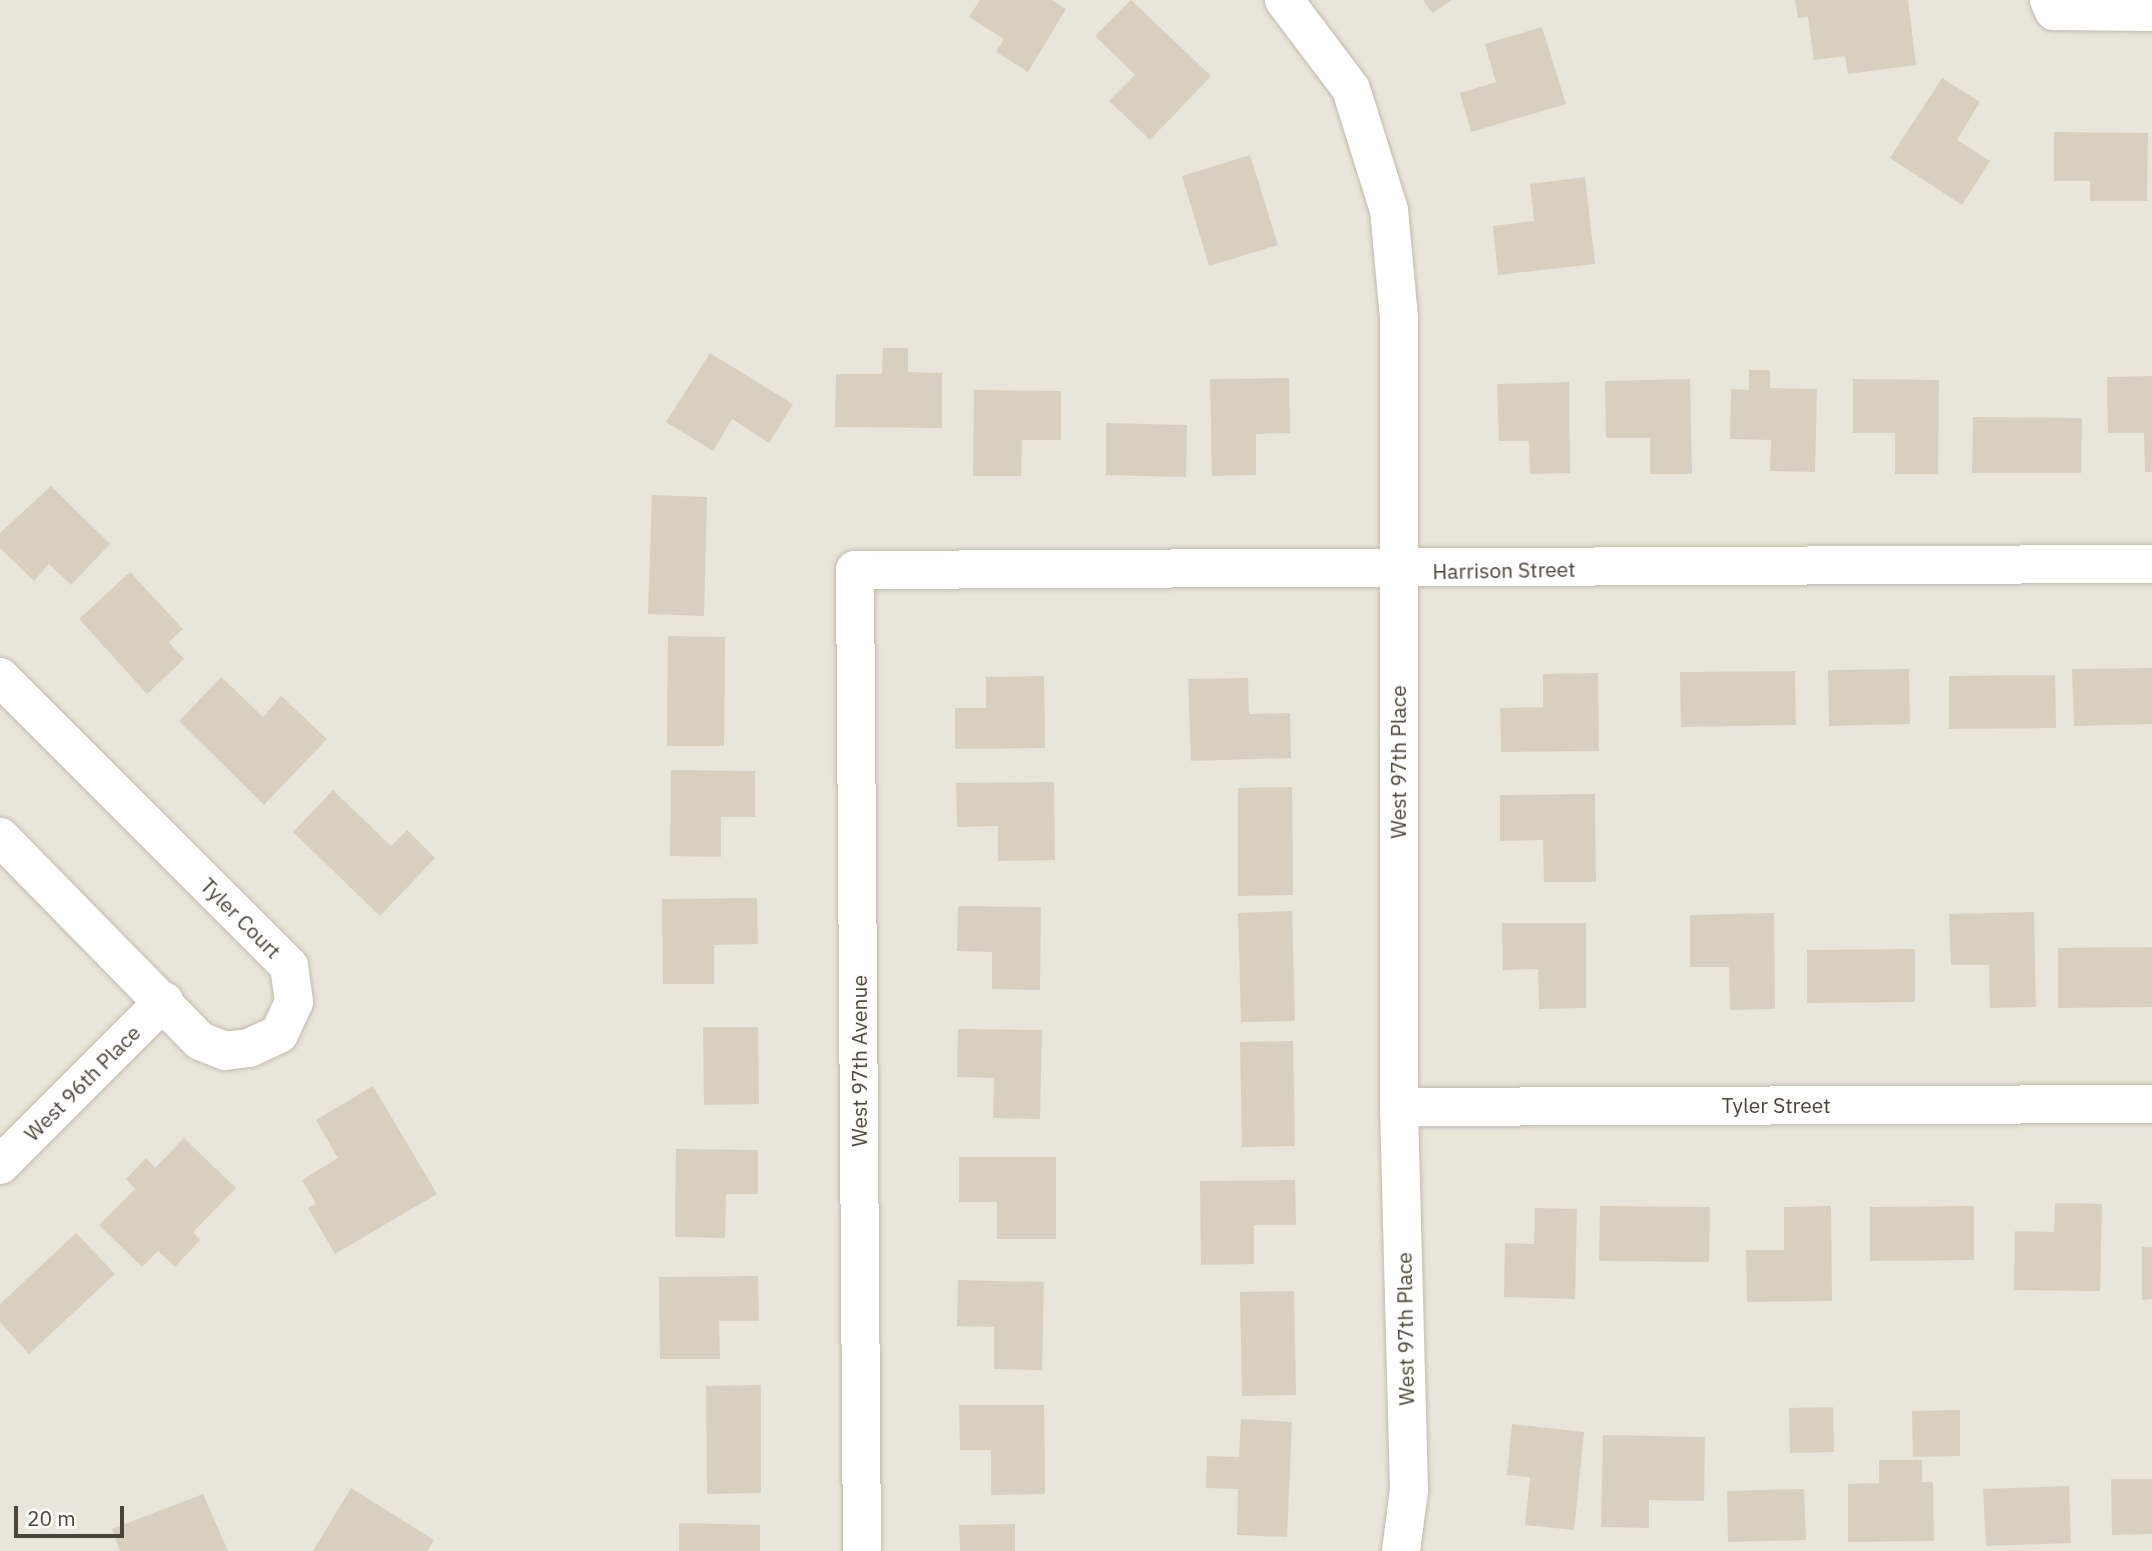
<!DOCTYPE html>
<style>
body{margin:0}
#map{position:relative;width:2152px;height:1551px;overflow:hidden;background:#f6f3ec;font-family:"IBM Plex Sans",sans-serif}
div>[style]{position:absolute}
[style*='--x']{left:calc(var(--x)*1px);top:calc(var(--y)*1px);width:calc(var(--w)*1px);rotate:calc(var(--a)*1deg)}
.residential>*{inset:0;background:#eae5da}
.building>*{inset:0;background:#d8cfc1}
.roads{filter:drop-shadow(0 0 2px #c2bbae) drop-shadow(0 0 2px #c2bbae)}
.minor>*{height:38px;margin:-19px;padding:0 19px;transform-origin:19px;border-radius:19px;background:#fff}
span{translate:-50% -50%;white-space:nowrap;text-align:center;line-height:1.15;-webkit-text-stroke:6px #fff;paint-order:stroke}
.street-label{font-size:21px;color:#4b4439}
.scale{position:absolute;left:14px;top:1506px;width:110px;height:32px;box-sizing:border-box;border:4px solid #4b4439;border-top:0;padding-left:9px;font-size:21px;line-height:24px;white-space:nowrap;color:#4b4439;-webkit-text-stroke:5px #fff;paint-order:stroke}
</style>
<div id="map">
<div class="residential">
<div style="clip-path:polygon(0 0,2152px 0,2152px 1551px,0 1551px)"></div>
</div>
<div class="building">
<div style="clip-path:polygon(980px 0,1052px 0,1066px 9px,1028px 72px,996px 52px,1004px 39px,969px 17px)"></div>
<div style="clip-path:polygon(1131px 0,1211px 76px,1150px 140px,1109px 101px,1135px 75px,1095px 36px)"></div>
<div style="clip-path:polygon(1423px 0,1452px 0,1432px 13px)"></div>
<div style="clip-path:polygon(1795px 0,1908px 0,1916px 65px,1848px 74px,1845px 56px,1814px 60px,1808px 17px,1798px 18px)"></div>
<div style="clip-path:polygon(1542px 27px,1566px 104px,1471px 132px,1460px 93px,1496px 82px,1485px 44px)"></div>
<div style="clip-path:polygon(1942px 78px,1980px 102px,1957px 140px,1990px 161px,1962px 205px,1890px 158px)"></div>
<div style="clip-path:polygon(2054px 132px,2148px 133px,2147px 201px,2090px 201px,2090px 181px,2054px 181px)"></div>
<div style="clip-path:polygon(1250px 155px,1278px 245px,1209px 266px,1182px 176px)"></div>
<div style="clip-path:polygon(1585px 177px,1595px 264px,1498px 275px,1493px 226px,1534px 221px,1530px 184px)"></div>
<div style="clip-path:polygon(883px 348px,908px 348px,908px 372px,942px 373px,942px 428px,835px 427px,836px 374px,882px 374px)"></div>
<div style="clip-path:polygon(710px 353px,793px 404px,769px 443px,732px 419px,713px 451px,666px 422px)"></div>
<div style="clip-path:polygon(1749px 370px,1770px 370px,1770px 388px,1817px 389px,1815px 472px,1770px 471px,1771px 440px,1730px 439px,1731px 389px,1749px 390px)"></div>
<div style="clip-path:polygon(2152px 376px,2152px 472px,2145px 472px,2144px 433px,2108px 433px,2107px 377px)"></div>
<div style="clip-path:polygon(1289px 378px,1290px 433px,1256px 434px,1256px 475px,1212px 476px,1210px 379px)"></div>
<div style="clip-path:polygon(1690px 379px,1692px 474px,1650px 474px,1650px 438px,1606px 438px,1605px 381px)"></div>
<div style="clip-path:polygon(1853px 379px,1939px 380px,1938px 474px,1895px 474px,1895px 433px,1853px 433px)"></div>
<div style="clip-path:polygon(1569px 382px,1570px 473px,1530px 474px,1529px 441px,1499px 441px,1497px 384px)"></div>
<div style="clip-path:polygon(974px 390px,1061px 391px,1061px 440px,1022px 440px,1021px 476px,973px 476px)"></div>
<div style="clip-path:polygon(1973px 417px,2082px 418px,2081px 473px,1972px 473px)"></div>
<div style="clip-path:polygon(1106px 423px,1187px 425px,1186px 477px,1106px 475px)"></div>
<div style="clip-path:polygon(51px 486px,110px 544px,71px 585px,49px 564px,34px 581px,0 548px,0 533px)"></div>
<div style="clip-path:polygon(652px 495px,707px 497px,704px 616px,648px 614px)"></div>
<div style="clip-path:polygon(130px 572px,183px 629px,169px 642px,184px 659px,147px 694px,79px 619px)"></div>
<div style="clip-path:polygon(668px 636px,725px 637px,724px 746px,667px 746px)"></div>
<div style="clip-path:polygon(2152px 668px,2152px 724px,2074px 726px,2072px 669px)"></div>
<div style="clip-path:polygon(1909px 669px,1910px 724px,1829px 726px,1828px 670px)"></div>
<div style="clip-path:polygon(1795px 671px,1796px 725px,1681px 727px,1680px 672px)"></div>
<div style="clip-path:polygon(1598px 673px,1599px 751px,1501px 752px,1500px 708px,1543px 707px,1543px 674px)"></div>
<div style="clip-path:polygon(2055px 675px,2056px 728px,1949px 729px,1949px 676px)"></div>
<div style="clip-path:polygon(1044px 676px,1045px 748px,955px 749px,955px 708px,986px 708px,986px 677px)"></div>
<div style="clip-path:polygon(221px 677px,263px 717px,281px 696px,327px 739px,264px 805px,179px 721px)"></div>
<div style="clip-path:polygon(1248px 678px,1249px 714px,1290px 713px,1291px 758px,1191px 761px,1188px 679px)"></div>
<div style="clip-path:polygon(671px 770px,755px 771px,755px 817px,721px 817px,721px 857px,670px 856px)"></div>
<div style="clip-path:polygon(1054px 782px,1055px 860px,998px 861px,998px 826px,957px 827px,956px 783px)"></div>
<div style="clip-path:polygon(1292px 787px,1293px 895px,1238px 896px,1238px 788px)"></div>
<div style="clip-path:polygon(333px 790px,391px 846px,407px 830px,435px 858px,380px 916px,293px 832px)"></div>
<div style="clip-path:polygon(1595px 794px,1596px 882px,1544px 882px,1543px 840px,1500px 841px,1500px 795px)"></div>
<div style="clip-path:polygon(757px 898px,758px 944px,714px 945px,714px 984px,663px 984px,662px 899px)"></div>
<div style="clip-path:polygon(958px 906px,1041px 907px,1040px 990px,992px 989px,992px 952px,957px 951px)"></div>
<div style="clip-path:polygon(1292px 911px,1295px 1021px,1241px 1022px,1238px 913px)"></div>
<div style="clip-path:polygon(2034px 912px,2036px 1007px,1990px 1008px,1989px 965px,1951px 965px,1949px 914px)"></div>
<div style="clip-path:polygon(1774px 913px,1775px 1009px,1730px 1010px,1729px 967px,1690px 967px,1690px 915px)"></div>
<div style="clip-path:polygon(1502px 923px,1586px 923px,1586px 1008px,1539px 1009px,1538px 969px,1503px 970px)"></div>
<div style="clip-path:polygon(2152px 947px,2152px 1007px,2058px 1008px,2058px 948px)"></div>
<div style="clip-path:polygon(1915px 949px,1915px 1002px,1807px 1003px,1807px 950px)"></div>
<div style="clip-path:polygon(703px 1027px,758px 1027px,759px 1104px,704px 1105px)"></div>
<div style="clip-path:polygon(958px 1029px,1042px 1030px,1040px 1119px,993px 1118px,994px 1078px,957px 1077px)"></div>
<div style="clip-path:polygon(1293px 1041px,1295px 1146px,1242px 1147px,1240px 1042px)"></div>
<div style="clip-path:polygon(373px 1086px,437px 1194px,335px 1254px,308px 1208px,316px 1204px,302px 1180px,338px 1158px,316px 1120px)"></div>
<div style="clip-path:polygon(184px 1138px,236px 1188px,193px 1232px,200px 1240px,175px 1267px,158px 1251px,142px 1267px,99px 1225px,135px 1189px,126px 1179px,146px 1158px,155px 1168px)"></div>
<div style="clip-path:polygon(676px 1149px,758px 1150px,758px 1194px,726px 1194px,725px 1238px,675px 1237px)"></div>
<div style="clip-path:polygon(959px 1157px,1056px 1157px,1056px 1239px,997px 1239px,997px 1202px,959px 1202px)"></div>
<div style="clip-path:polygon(1295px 1180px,1296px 1225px,1254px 1225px,1254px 1264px,1201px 1265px,1200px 1181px)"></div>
<div style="clip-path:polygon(2055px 1203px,2102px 1204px,2100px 1291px,2014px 1290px,2015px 1231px,2054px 1232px)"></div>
<div style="clip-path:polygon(1600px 1206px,1710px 1207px,1709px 1262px,1599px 1261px)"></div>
<div style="clip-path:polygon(1831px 1206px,1832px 1301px,1747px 1302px,1746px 1250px,1784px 1250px,1784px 1207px)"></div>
<div style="clip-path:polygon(1974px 1206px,1974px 1260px,1870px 1261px,1870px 1207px)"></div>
<div style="clip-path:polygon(1535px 1208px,1577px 1209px,1575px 1299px,1504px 1297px,1505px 1243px,1534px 1244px)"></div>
<div style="clip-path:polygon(76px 1233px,115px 1274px,29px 1354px,0 1322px,0 1304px)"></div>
<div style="clip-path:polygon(2142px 1247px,2152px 1247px,2152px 1299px,2142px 1300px)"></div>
<div style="clip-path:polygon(758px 1276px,759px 1321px,719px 1321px,720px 1359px,660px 1359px,659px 1277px)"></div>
<div style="clip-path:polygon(958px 1280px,1044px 1282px,1042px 1370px,994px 1369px,994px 1327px,957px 1326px)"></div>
<div style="clip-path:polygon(1294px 1291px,1296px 1395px,1242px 1396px,1240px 1292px)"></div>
<div style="clip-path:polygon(761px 1385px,761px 1493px,707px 1494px,706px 1386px)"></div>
<div style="clip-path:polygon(959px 1405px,1044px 1405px,1045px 1494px,991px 1495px,991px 1450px,960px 1450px)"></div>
<div style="clip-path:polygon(1833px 1407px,1834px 1452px,1790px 1453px,1789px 1408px)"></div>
<div style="clip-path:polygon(1960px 1410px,1960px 1456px,1913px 1457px,1912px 1411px)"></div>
<div style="clip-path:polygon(1241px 1419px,1292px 1422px,1287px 1537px,1237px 1535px,1238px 1489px,1206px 1488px,1207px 1456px,1239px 1457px)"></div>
<div style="clip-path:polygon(1512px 1424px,1584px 1432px,1574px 1530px,1525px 1525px,1530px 1477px,1507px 1475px)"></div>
<div style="clip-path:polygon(1603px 1435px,1705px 1437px,1704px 1501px,1649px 1500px,1649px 1528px,1601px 1527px)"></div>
<div style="clip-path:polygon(1879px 1460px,1922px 1460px,1922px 1482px,1933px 1482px,1934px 1541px,1848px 1542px,1848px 1484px,1879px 1483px)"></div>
<div style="clip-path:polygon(2111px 1479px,2152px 1479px,2152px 1534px,2112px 1535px)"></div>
<div style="clip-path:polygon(2069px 1486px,2071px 1543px,1986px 1546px,1983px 1489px)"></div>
<div style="clip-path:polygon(351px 1488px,434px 1540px,427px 1551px,313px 1551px)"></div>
<div style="clip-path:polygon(1804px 1489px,1806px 1540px,1728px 1542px,1727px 1491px)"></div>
<div style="clip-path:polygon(203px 1494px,228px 1551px,120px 1551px,112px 1529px)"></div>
<div style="clip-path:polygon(679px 1523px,760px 1525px,760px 1551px,679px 1551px)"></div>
<div style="clip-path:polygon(1015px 1524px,1015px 1551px,960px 1551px,959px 1525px)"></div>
</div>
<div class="roads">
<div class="minor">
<div style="--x:1284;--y:0;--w:111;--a:53"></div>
<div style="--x:1351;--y:89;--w:127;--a:72.6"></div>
<div style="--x:1389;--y:210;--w:107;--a:84.7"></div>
<div style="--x:1399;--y:317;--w:790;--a:90"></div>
<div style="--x:1399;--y:1107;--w:383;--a:88.5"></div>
<div style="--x:1409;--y:1490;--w:62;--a:97.5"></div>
<div style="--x:2049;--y:0;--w:12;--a:66"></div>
<div style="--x:2054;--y:11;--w:98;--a:0.6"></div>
<div style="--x:0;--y:677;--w:409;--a:45"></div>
<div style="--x:289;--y:966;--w:36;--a:82"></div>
<div style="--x:294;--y:1002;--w:35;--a:115"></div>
<div style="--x:279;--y:1034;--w:33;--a:155"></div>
<div style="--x:249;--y:1048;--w:24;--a:173"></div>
<div style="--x:225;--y:1051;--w:27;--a:-158"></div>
<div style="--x:200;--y:1041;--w:286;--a:-134.4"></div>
<div style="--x:1399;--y:1107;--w:753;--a:-0.23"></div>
<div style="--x:0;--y:1165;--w:232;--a:-45"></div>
<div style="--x:862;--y:1551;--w:981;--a:-90.41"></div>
<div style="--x:855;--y:570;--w:1297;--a:-0.27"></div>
</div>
</div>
<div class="street-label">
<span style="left:1504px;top:570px;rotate:-1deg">Harrison Street</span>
<span style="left:1398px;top:762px;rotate:-90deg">West 97th Place</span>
<span style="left:241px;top:918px;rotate:45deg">Tyler Court</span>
<span style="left:859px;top:1061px;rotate:-90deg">West 97th Avenue</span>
<span style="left:82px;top:1083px;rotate:-45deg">West 96th Place</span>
<span style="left:1776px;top:1105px">Tyler Street</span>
<span style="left:1405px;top:1329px;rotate:-91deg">West 97th Place</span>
</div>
<div class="scale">20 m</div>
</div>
